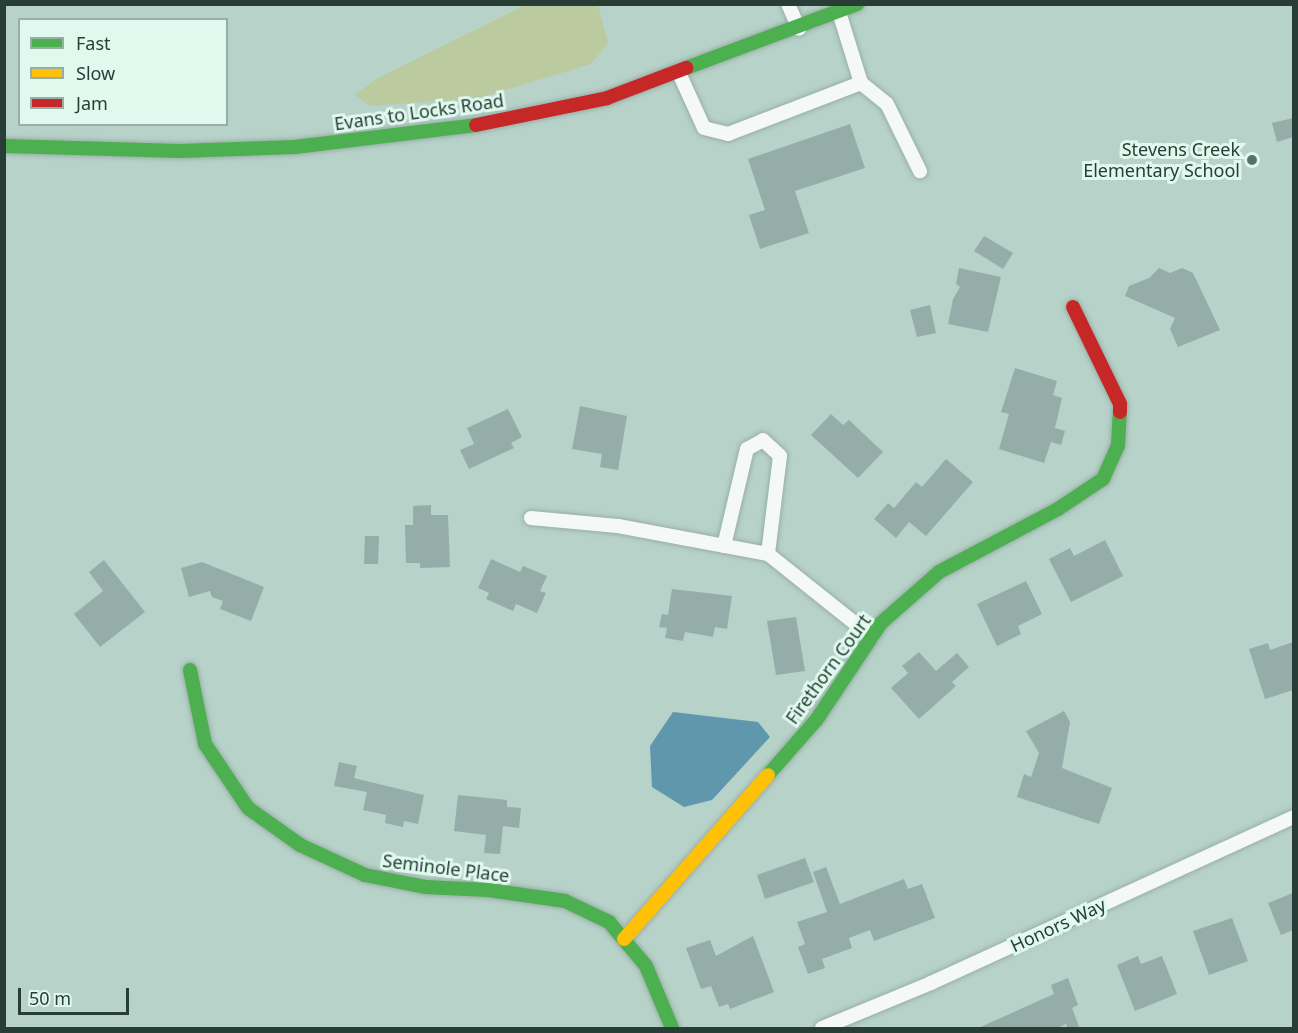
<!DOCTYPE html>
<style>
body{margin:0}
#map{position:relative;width:1298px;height:1033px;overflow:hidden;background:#b7d2c8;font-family:"Noto Sans",sans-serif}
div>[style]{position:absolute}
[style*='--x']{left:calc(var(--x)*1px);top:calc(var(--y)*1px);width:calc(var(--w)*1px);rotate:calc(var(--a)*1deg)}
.green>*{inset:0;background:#bccaa0}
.water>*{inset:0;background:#5f98ac}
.building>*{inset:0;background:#95ada8}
.roads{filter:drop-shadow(0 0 2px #99afa7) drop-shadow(0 0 2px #99afa7)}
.street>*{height:14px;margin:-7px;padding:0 7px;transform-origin:7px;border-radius:7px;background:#f4f8f7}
.fast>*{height:14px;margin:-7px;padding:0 7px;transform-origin:7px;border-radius:7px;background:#4caf50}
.slow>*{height:14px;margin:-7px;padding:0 7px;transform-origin:7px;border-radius:7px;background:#ffc107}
.jam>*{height:14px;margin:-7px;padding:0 7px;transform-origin:7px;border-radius:7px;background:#c62828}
.dots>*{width:16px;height:16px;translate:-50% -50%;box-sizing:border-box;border:3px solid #e0f9ef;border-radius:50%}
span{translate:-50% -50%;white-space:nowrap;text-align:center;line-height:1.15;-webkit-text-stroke:6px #e0f9ef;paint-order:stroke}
.street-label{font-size:18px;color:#283d35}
.poi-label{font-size:18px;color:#283d35}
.right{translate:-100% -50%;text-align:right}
.frame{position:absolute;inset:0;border:6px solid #283d35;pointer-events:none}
.legend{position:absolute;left:18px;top:18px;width:210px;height:108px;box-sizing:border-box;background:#e0f9ef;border:2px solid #96aea5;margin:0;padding:8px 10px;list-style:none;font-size:18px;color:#283d35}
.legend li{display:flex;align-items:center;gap:12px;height:30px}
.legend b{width:30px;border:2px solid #96aea5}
.scale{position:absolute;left:18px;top:988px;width:111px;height:27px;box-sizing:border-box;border:3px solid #283d35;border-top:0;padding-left:8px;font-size:18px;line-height:21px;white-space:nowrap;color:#283d35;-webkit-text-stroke:4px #e0f9ef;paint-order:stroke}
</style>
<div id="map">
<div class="green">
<div style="clip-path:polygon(525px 5px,598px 5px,608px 43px,591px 64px,479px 98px,370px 106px,355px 95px,376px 79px)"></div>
</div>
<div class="water">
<div style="clip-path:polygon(673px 712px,758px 722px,770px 737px,712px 800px,684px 807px,652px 787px,650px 746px)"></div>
</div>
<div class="building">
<div style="clip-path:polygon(1293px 118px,1293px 137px,1277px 142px,1272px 123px)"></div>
<div style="clip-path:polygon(850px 124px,865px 168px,795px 191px,809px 233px,760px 249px,749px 215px,765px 210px,748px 159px)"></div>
<div style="clip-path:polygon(984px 236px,1013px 253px,1003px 269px,974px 251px)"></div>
<div style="clip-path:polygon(959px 268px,1001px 277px,988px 332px,948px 324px,953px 299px,960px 287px,956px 284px)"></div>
<div style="clip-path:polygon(1159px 268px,1170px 273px,1182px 268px,1193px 273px,1220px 330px,1178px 347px,1170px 329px,1175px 318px,1125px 296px,1129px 286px,1149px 278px)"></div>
<div style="clip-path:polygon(930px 305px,936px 333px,917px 337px,910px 310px)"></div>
<div style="clip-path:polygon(1015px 368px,1057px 381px,1053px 395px,1062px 398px,1055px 428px,1065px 431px,1061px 445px,1051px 442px,1044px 463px,999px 449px,1009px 414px,1001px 412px)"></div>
<div style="clip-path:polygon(580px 406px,627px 416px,618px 470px,600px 467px,602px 454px,572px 449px)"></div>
<div style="clip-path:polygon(508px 409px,522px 437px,511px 443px,514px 448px,469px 469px,460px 450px,474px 444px,467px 428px)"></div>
<div style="clip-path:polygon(831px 414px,843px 425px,849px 420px,883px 452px,858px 478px,811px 435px)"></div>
<div style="clip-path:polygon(946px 459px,973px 482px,926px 536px,909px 522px,896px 538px,874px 519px,888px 503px,894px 508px,916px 482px,922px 487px)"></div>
<div style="clip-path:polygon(431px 505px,431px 515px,448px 515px,450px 567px,420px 568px,420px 563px,406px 563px,405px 525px,413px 525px,413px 506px)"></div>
<div style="clip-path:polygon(365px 536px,379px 536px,378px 564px,364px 564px)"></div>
<div style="clip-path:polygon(1105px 540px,1123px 576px,1071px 602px,1049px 559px,1070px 548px,1074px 556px)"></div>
<div style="clip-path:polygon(491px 559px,520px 572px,523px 566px,547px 576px,540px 591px,546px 593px,537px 613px,516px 604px,513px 611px,486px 599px,489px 593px,478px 588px)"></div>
<div style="clip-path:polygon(104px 560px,145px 612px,100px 647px,74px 614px,103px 591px,89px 572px)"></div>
<div style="clip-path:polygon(202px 562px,264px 587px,251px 621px,220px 609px,223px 601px,212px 597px,210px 591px,189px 597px,181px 568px)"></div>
<div style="clip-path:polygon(1026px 581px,1042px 614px,1018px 626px,1021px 634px,997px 646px,977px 604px)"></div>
<div style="clip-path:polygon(672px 589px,732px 596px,727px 629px,715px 627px,713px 637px,685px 632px,683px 641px,665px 638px,667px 628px,659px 627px,662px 614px,668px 615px)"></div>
<div style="clip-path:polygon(796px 617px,805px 671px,776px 675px,767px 621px)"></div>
<div style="clip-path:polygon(1293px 642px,1293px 690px,1265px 699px,1249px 649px,1268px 643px,1270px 650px)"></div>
<div style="clip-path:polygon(919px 652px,936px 671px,957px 653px,969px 667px,952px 682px,956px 686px,919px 719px,891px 688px,908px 673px,902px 666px)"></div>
<div style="clip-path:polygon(1064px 711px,1070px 722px,1062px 768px,1112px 788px,1099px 824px,1017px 797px,1024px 774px,1031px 777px,1039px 753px,1026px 731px)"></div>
<div style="clip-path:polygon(339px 762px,357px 766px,354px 778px,424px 795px,418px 824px,404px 821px,403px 827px,385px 823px,386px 815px,363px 810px,367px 792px,334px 786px)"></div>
<div style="clip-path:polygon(458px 795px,507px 800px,507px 807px,521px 808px,519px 828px,503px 826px,500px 854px,484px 853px,486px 835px,454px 831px)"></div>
<div style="clip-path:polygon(805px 858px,814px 882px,765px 899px,757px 875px)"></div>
<div style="clip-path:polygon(826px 867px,840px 904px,904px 879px,908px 889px,922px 884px,935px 918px,874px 941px,870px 930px,849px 938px,852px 948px,822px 959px,825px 968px,808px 974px,798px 947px,805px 944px,797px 922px,827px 912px,813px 872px)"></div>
<div style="clip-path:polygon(1293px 893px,1293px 930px,1281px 935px,1268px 903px)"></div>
<div style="clip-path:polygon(1232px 918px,1248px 961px,1209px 975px,1193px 931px)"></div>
<div style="clip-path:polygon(753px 936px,774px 992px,730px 1009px,728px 1004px,719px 1007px,711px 986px,701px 989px,686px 948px,710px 940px,716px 956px)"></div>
<div style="clip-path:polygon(1138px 956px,1141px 964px,1162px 956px,1177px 994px,1135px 1011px,1117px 965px)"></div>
<div style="clip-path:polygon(1068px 978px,1078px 1005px,1072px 1008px,1080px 1029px,1068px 1029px,1066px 1024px,1055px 1029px,976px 1029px,1054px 994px,1051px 985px)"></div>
</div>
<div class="roads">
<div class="street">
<div style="--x:788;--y:4;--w:27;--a:66"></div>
<div style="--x:839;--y:12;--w:74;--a:72.8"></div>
<div style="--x:861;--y:83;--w:33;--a:39"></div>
<div style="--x:887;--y:104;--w:75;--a:63.8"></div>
<div style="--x:679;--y:73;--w:60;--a:65.6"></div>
<div style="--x:704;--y:128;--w:25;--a:14"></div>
<div style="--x:728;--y:134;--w:142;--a:-21"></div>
<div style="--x:531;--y:518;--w:87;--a:5.3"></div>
<div style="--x:618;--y:526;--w:153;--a:10.6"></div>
<div style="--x:768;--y:554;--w:133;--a:38.6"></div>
<div style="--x:724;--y:546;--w:100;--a:-76.7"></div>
<div style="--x:747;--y:449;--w:18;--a:-29"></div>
<div style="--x:763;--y:440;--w:23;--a:43"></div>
<div style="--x:780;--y:456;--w:99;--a:97"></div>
<div style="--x:822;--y:1028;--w:118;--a:-22.4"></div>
<div style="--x:931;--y:983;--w:399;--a:-24.6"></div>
</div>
<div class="fast">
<div style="--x:686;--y:68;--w:183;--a:-20.5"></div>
<div style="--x:4;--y:146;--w:176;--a:1.6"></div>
<div style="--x:180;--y:151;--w:115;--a:-2"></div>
<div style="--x:295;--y:147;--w:182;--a:-6.9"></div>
<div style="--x:190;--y:670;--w:76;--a:78.5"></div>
<div style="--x:205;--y:744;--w:77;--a:56.1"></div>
<div style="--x:248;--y:808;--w:64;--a:35.4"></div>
<div style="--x:300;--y:845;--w:72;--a:24.8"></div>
<div style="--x:365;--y:875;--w:61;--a:11.3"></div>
<div style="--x:425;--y:887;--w:63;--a:2.7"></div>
<div style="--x:488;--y:890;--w:78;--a:8.1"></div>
<div style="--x:565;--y:901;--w:49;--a:25.5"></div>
<div style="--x:609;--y:922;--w:57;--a:49.9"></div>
<div style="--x:646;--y:966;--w:67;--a:67.2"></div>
<div style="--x:768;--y:775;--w:74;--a:-48.8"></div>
<div style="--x:817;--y:719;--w:115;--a:-56.3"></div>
<div style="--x:881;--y:623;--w:77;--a:-41.3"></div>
<div style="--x:939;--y:572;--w:135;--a:-27.9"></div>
<div style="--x:1058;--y:509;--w:54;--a:-33.7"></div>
<div style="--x:1103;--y:479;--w:36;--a:-66"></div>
<div style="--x:1118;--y:446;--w:34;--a:-87"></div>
</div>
<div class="slow">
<div style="--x:624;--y:939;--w:218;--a:-48.7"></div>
</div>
<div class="jam">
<div style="--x:476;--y:125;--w:134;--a:-11.6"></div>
<div style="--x:607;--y:98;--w:85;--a:-20.8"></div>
<div style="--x:1073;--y:307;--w:108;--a:64.1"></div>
<div style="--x:1120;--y:404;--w:8;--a:90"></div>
</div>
</div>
<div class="dots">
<div style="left:1252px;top:160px;background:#5a7168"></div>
</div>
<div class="street-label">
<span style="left:419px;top:112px;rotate:-8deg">Evans to Locks Road</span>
<span style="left:828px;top:669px;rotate:-54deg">Firethorn Court</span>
<span style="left:446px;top:868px;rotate:7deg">Seminole Place</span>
<span style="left:1058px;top:925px;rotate:-25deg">Honors Way</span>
</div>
<div class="poi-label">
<span class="right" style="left:1240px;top:160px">Stevens Creek<br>Elementary School</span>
</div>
<div class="frame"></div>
<ul class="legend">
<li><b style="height:8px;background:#4caf50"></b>Fast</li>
<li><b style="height:8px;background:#ffc107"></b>Slow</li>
<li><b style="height:8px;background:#c62828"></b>Jam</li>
</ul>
<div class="scale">50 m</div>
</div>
